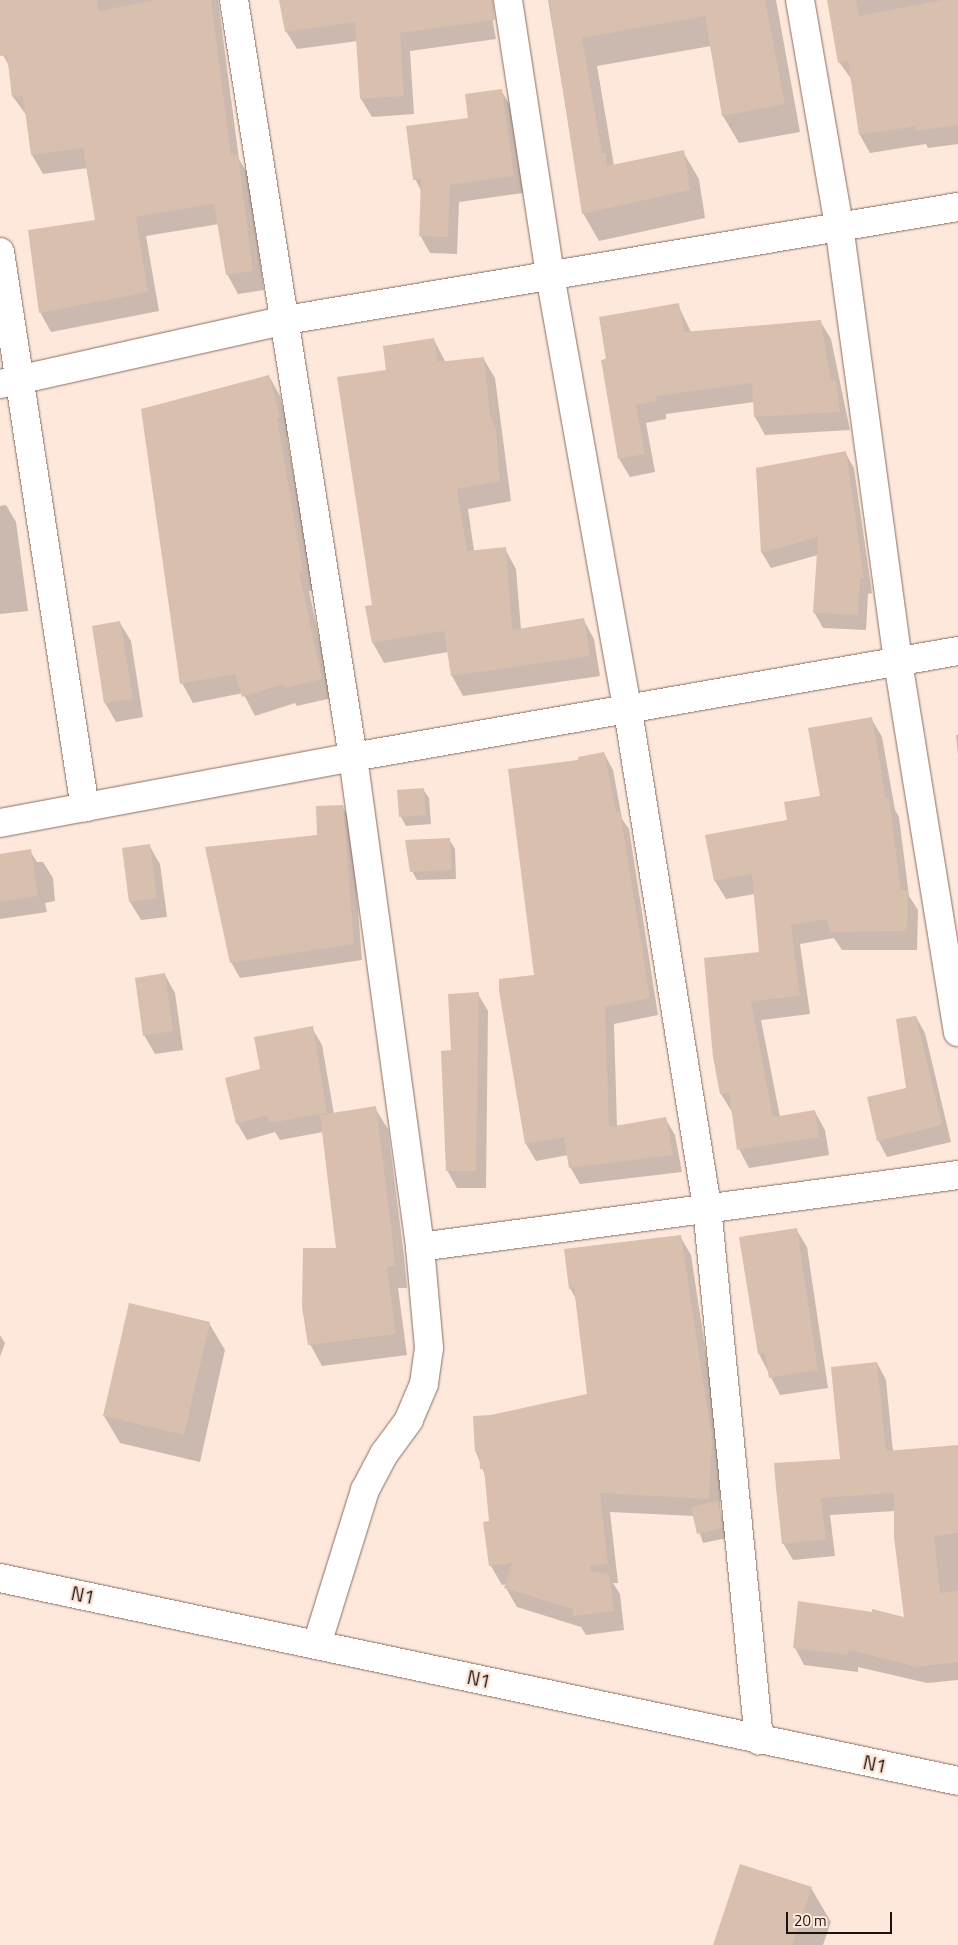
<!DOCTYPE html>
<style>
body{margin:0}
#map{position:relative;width:958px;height:1945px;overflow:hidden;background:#fee7db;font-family:"Titillium Web",sans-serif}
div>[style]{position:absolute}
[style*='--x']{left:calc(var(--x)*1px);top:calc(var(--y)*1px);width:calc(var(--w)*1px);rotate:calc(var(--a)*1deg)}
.shadow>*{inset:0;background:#0003}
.building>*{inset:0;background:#d8bfae}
.roads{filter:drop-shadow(0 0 1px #886f62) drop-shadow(0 0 1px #886f62)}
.minor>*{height:28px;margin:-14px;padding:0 14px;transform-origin:14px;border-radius:14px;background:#fff}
.trunk>*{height:28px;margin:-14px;padding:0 14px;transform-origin:14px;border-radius:14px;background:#fff}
span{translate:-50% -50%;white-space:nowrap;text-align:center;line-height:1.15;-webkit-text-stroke:5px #fee7db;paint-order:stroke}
.street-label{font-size:19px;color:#1d130e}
.scale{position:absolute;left:786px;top:1912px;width:106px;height:22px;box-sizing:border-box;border:2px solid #1d130e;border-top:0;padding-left:6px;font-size:15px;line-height:18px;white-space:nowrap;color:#1d130e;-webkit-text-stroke:4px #fee7db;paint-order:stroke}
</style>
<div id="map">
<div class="shadow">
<div style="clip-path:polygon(0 0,218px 0,239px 159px,248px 175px,264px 290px,238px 294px,227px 274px,219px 224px,146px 236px,159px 311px,51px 332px,40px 312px,96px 221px,88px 168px,43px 174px,32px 155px,27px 116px,13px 97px,9px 66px,3px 55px)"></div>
<div style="clip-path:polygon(280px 0,489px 0,496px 39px,410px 51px,414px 114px,372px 117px,361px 99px,358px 41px,297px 49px,286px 31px)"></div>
<div style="clip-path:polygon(548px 0,776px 0,800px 132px,739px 143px,723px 116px,711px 46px,597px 66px,614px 166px,683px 152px,699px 179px,705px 218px,599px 241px,583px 213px)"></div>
<div style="clip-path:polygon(828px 0,958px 0,958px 144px,928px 148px,926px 144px,870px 153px,860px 135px,852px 80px,839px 62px)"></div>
<div style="clip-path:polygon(501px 90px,511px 107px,523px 193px,459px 202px,457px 254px,430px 253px,420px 235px,422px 192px,415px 179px,470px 119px)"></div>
<div style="clip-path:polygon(678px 305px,691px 332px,820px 321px,831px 339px,850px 430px,765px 435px,755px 417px,754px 402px,666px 414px,666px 419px,646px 423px,655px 472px,630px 477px,619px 459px,602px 361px)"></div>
<div style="clip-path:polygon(434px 340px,446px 363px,483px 358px,495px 378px,511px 501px,468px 509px,474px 551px,505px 549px,516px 569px,521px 630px,583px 619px,594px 639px,600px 676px,463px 696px,452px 676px,448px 652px,384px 663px,373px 643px,366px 607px,374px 606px,388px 371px)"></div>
<div style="clip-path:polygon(269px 376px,280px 396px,290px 436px,287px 437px,314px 591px,309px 591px,332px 698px,297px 706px,295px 703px,255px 716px,243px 693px,193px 703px,182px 683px)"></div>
<div style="clip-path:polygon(845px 452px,854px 468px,872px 593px,868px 594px,866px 630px,823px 628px,814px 612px,818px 555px,771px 568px,762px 553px,758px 470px)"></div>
<div style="clip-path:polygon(6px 505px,16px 522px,28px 611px,0 614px,0 506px)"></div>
<div style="clip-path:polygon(120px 623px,131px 641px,143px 717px,116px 722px,105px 703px)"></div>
<div style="clip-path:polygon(871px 718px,882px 737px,895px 810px,899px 817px,909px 896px,918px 910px,917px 950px,842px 950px,834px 938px,800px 944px,810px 1014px,761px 1020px,780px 1117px,815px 1112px,825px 1130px,829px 1155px,749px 1168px,739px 1149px,732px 1112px,721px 1094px,715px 1057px,760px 953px,755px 894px,726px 899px,715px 881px,707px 836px,788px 821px,821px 797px)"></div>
<div style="clip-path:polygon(956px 735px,958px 735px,958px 755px)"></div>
<div style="clip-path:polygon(604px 753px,613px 770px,622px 819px,629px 829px,658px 1015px,614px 1024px,617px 1127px,665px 1118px,675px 1135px,682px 1172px,580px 1184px,570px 1167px,568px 1155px,536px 1161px,526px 1144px,536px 976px,580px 761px)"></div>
<div style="clip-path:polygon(423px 789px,429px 798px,431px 824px,406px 826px,401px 817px,399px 791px)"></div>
<div style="clip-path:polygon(342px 806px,351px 822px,362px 960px,240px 978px,231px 962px,318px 836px)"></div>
<div style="clip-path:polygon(449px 839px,455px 849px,456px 879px,417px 880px,412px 871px)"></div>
<div style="clip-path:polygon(149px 845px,160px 864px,167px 917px,141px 920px,130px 902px)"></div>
<div style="clip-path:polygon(30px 851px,37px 862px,43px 862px,53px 878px,55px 901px,45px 903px,47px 912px,0 919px,0 855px)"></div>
<div style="clip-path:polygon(165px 975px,175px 993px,183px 1050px,155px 1054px,144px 1035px)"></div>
<div style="clip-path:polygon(478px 994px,488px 1011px,486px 1188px,457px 1188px,447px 1170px,452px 1051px)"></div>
<div style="clip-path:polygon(916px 1017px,925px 1033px,951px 1142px,887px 1157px,878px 1140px,907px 1089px)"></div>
<div style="clip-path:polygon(312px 1028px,322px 1045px,334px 1114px,375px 1108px,388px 1129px,404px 1256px,407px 1288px,398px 1288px,407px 1355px,322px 1366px,310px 1344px,338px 1249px,323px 1132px,280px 1140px,275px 1132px,247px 1140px,237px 1123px,261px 1070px)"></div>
<div style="clip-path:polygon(796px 1229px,807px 1247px,828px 1388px,780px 1395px,759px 1354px)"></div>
<div style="clip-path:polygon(680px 1236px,691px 1255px,722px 1459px,720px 1508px,727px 1538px,703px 1543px,694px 1516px,610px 1512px,618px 1583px,613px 1583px,620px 1594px,624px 1630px,586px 1635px,581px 1627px,517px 1607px,506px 1588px,507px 1584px,502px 1585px,491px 1566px,484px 1523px,490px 1523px,486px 1478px,476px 1452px,491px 1417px,588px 1395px,576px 1299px,570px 1288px)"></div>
<div style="clip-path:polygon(209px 1323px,225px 1350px,200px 1462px,120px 1443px,104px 1416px)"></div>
<div style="clip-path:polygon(0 1335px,5px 1343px,0 1357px)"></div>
<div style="clip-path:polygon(877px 1363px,886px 1380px,893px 1452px,958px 1447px,958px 1680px,927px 1683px,858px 1667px,858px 1672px,804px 1665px,795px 1648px,906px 1619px,895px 1511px,830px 1515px,835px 1556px,793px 1560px,783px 1543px,841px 1460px)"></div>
<div style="clip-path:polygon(811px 1888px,831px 1922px,823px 1945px,715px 1945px)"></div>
</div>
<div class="building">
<div style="clip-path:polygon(0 0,97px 0,98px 11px,156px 0,211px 0,231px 155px,238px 154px,253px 271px,226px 275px,214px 204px,136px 217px,148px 292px,39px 313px,28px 230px,95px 220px,83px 148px,31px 155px,23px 96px,12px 97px,7px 55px,0 56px)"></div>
<div style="clip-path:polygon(279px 0,493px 0,495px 20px,400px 33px,404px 96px,360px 99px,355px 22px,285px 32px)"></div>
<div style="clip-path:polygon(549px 0,765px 0,785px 104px,722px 116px,705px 16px,582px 38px,602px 153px,606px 153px,607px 166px,684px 150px,690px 190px,582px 214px)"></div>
<div style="clip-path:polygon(827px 0,856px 0,859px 16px,942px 0,958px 0,958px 125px,916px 131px,916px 126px,859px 135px,848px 61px,838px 63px)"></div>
<div style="clip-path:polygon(502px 89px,514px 176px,450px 185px,448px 237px,419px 236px,421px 179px,413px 180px,406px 126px,468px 118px,465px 94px)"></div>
<div style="clip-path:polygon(679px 303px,684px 332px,821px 320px,831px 381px,836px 380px,840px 412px,754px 417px,752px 383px,656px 396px,657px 401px,636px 405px,645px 454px,618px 459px,601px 360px,606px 359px,599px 317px)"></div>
<div style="clip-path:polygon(434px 338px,438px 362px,484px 357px,490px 415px,496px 430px,500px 481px,457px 489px,467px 551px,506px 547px,512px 630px,584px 618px,590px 656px,451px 676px,444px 631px,372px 643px,365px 606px,372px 605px,337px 377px,386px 370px,383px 346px)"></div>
<div style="clip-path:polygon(269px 375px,280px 417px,277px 418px,303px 571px,299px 572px,322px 679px,285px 688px,284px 684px,242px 697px,235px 674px,180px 684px,141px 409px)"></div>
<div style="clip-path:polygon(846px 451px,864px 578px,860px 578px,858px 615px,813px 613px,818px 537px,761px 553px,756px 468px)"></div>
<div style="clip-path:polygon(120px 621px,133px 699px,104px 703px,92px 626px)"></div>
<div style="clip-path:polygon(872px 717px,886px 798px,889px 798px,901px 891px,908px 891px,907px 931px,830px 932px,827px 919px,791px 925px,800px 996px,751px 1001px,773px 1117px,815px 1110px,819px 1137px,737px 1150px,729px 1092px,720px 1094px,713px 1057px,704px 958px,759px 952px,752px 874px,714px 881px,705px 835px,787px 820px,784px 802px,820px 796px,808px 728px)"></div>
<div style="clip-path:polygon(604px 752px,616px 812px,620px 811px,650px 998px,605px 1007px,609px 1127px,666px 1117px,673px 1155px,569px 1168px,564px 1137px,525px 1144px,499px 991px,499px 979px,534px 975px,508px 769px,578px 760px,578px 757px)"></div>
<div style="clip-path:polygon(424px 788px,426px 815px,399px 817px,397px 790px)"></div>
<div style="clip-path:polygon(343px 805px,354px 944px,230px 963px,205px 847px,317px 835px,316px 806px)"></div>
<div style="clip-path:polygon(450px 838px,452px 870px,410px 872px,405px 840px)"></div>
<div style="clip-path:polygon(150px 844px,157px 898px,129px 902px,122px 848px)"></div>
<div style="clip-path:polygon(31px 849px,38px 896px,0 902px,0 854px)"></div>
<div style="clip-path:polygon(165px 973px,173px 1031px,143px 1036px,135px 978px)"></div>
<div style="clip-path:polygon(479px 992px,476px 1171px,446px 1171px,441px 1051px,451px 1050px,448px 994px)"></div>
<div style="clip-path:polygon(916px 1016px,942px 1125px,877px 1141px,867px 1097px,906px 1088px,896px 1019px)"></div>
<div style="clip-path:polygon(313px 1026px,327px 1113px,269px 1123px,267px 1115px,236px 1124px,225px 1078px,260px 1069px,254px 1037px)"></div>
<div style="clip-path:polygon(376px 1106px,392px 1234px,395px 1266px,387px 1267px,396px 1334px,308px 1345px,302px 1307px,303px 1248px,336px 1248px,320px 1115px)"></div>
<div style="clip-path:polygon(797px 1228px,818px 1370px,769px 1378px,765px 1353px,758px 1354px,739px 1237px)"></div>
<div style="clip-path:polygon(681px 1235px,712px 1439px,709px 1499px,600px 1493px,608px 1564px,590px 1566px,590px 1571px,609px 1574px,614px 1611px,573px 1616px,573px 1609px,504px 1588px,512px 1563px,489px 1566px,483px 1522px,489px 1521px,484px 1469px,480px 1469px,479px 1452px,475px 1452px,473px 1416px,491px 1415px,587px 1394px,574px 1288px,569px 1289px,564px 1249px)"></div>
<div style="clip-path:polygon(129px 1303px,210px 1322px,184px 1435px,103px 1416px)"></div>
<div style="clip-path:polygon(877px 1362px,886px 1451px,958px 1445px,958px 1533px,934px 1536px,940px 1593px,958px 1591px,958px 1662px,917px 1667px,849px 1650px,848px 1655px,793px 1648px,798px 1601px,872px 1612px,872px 1609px,904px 1617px,894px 1537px,894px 1493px,821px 1498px,826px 1539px,782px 1544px,776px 1488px,774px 1463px,840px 1459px,831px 1367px)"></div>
<div style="clip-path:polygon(718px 1501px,723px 1528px,697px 1534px,691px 1507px)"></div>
<div style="clip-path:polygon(740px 1864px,812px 1887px,792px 1945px,713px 1945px)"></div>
</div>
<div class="roads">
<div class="minor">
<div style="--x:234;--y:0;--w:766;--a:81.07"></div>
<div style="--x:353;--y:757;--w:495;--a:82.2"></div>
<div style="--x:420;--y:1247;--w:101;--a:84.9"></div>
<div style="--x:429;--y:1348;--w:36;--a:98"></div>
<div style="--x:424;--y:1384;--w:39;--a:113"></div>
<div style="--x:409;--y:1420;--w:42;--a:126.3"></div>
<div style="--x:384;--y:1454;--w:41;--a:117.8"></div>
<div style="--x:365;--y:1490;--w:161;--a:107.3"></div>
<div style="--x:508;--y:0;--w:278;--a:81.3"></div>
<div style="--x:550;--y:275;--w:443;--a:79.9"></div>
<div style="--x:628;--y:711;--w:502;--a:80.95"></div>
<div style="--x:707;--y:1207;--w:536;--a:84.43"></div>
<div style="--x:800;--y:0;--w:228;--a:80.2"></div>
<div style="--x:839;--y:225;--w:441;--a:82.3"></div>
<div style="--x:898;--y:662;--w:375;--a:80.8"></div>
<div style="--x:0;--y:252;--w:562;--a:81.31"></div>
<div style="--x:0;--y:384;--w:293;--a:-12.6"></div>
<div style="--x:286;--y:320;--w:681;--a:-9.55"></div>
<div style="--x:0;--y:823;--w:359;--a:-10.6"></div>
<div style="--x:353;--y:757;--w:614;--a:-9.94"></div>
<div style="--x:420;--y:1247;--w:543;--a:-7.62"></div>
</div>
<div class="trunk">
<div style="--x:0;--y:1578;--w:979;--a:11.96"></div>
</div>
</div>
<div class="street-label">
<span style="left:83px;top:1595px;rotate:12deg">N1</span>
<span style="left:479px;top:1679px;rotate:12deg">N1</span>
<span style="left:875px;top:1764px;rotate:12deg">N1</span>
</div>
<div class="scale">20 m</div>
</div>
